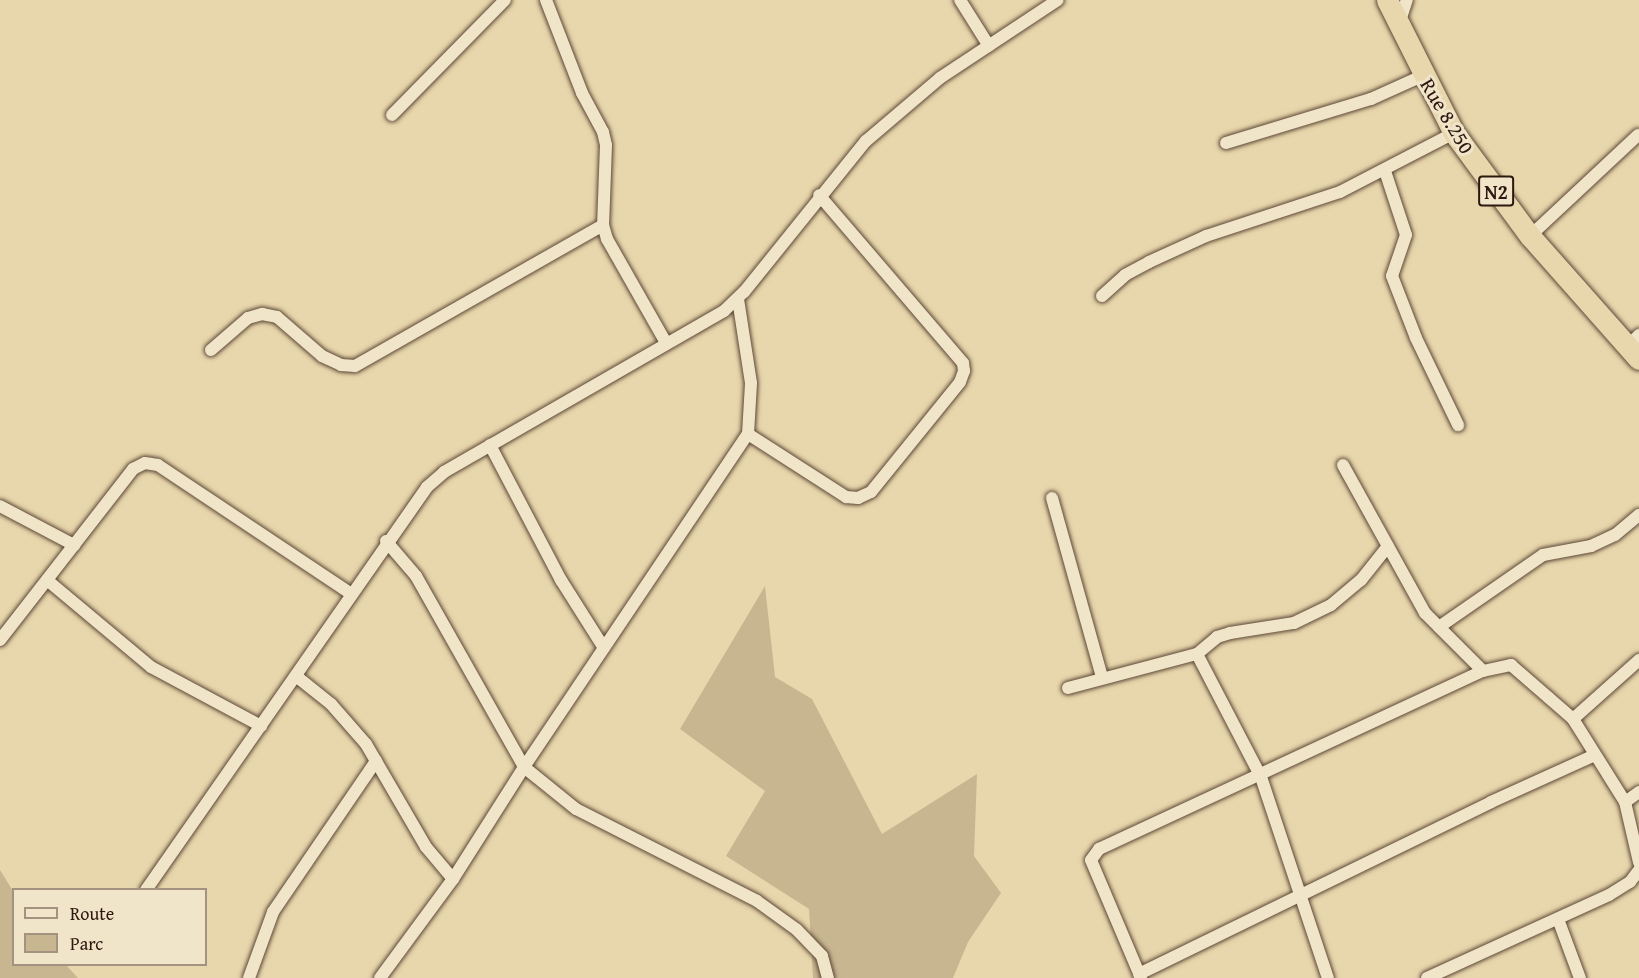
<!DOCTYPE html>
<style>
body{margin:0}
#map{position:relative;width:1639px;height:978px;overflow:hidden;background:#e8d6ac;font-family:"Gentium Book Plus",serif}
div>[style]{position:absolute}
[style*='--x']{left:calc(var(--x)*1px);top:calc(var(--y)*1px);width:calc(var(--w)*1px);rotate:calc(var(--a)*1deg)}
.green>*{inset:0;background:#c8b691}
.roads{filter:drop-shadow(0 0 2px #5c4836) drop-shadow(0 0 2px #5c4836)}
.minor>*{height:12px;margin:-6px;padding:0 6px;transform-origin:6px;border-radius:6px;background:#f0e4c9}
.trunk>*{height:21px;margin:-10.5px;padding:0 10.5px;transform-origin:10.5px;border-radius:10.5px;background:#e8d6ac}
span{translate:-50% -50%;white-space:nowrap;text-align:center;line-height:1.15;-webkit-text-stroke:6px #f0e4c9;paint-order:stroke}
.shield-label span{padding:2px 4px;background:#f0e4c9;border:2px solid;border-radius:4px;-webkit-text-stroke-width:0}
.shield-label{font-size:20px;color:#2d180f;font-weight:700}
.street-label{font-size:21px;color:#2d180f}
.legend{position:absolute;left:12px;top:888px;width:195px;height:78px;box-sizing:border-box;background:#f0e4c9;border:2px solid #a2927f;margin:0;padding:8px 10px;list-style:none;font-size:18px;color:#2d180f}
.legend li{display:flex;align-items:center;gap:12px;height:30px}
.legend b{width:30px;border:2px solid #a2927f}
</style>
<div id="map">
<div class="green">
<div style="clip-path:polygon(765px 586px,775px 677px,812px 699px,882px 834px,977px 774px,974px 856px,1001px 893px,968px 942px,953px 978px,813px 978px,809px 909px,726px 856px,765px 791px,680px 729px)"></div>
<div style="clip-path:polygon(0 870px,13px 891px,14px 964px,66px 965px,78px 978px,0 978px)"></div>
</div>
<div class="roads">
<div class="minor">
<div style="--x:546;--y:0;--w:100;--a:68.8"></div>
<div style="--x:582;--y:93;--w:44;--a:61.7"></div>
<div style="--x:603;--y:132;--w:13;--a:77"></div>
<div style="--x:606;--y:145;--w:80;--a:92.1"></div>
<div style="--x:603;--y:225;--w:15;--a:74"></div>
<div style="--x:607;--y:239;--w:120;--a:60.4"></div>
<div style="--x:960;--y:0;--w:54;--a:57.8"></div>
<div style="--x:1399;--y:24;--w:25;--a:-72"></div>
<div style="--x:392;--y:115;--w:161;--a:-45.5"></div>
<div style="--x:1226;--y:143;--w:152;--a:-16.9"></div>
<div style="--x:1371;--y:99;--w:56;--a:-24.3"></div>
<div style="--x:1385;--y:171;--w:67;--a:71.8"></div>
<div style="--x:1406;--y:235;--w:43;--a:108.9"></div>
<div style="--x:1392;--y:276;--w:66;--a:68.8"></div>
<div style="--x:1416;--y:338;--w:97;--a:64.2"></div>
<div style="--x:1530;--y:236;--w:148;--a:-43.1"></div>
<div style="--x:1102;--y:296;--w:31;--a:-42"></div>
<div style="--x:1125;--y:275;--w:27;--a:-28"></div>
<div style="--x:1149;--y:262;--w:63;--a:-24.5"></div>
<div style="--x:1206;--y:236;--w:141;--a:-18.2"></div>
<div style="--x:1340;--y:192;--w:128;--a:-27.4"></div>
<div style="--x:1628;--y:346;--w:16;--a:-45"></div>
<div style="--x:211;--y:350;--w:49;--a:-40.9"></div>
<div style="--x:248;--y:318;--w:15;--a:-16"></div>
<div style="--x:262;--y:314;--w:15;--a:11"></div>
<div style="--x:277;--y:317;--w:60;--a:40.9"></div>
<div style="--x:322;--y:356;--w:21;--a:25"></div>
<div style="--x:341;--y:365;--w:14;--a:4"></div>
<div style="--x:355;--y:366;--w:285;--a:-29.6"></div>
<div style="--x:748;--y:434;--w:117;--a:32.7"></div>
<div style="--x:846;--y:497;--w:12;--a:5"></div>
<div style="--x:858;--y:498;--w:14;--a:-25"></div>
<div style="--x:871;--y:492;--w:141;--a:-51"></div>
<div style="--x:960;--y:382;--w:12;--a:-70"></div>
<div style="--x:964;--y:371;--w:8;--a:-97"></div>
<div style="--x:963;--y:363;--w:221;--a:-130.6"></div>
<div style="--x:490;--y:445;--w:153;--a:62.3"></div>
<div style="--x:561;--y:580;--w:80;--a:57.7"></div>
<div style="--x:1343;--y:465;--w:169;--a:61"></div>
<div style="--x:1425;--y:613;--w:82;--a:45"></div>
<div style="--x:1052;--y:498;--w:186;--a:74.4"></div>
<div style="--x:0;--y:506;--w:84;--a:27.8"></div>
<div style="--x:386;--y:541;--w:46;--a:49.4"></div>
<div style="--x:416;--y:576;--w:219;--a:60.5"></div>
<div style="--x:524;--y:767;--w:401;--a:-56.1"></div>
<div style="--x:748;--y:434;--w:51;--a:-86.6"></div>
<div style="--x:751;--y:383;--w:85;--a:-98.8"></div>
<div style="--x:47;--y:580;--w:136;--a:39.9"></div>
<div style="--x:151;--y:667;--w:125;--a:28.2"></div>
<div style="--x:1439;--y:627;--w:126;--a:-34.7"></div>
<div style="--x:1543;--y:555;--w:49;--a:-10.6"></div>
<div style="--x:1591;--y:546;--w:26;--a:-25"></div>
<div style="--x:1615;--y:535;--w:31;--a:-40"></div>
<div style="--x:0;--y:640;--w:217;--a:-52.1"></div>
<div style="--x:133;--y:469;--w:13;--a:-27"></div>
<div style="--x:145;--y:463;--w:13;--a:9"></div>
<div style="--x:158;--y:465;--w:231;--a:33.7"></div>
<div style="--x:1197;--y:654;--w:139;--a:62.5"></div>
<div style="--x:1261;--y:777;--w:212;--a:71.6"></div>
<div style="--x:296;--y:676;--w:45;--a:38.7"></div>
<div style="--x:331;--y:704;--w:53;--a:48.8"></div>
<div style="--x:366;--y:744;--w:119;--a:59.8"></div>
<div style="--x:426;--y:847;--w:42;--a:49.8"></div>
<div style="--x:1068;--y:688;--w:133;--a:-14.8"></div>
<div style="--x:1197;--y:654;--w:26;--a:-40"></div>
<div style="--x:1217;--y:637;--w:14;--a:-17"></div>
<div style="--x:1230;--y:633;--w:65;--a:-8.9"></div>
<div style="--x:1294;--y:623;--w:41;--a:-25.9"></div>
<div style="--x:1331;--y:605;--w:39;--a:-40"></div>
<div style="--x:1361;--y:580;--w:43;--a:-51.5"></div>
<div style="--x:1573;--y:719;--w:89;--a:-41.8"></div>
<div style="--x:1639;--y:792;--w:17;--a:144"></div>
<div style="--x:1625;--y:802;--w:62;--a:76.9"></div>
<div style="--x:146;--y:890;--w:491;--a:-55.1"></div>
<div style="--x:427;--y:487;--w:23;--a:-41"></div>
<div style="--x:444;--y:472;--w:323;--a:-29.9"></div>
<div style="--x:724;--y:311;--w:28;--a:-44"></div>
<div style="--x:744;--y:292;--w:194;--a:-51.1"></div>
<div style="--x:866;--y:141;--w:97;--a:-40.4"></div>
<div style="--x:940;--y:78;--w:141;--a:-33.5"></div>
<div style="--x:1558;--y:919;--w:63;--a:69.6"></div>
<div style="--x:1139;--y:974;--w:392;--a:-26"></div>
<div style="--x:1491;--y:802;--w:114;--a:-24.3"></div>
<div style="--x:249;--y:978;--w:70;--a:-70"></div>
<div style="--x:273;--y:912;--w:183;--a:-55.7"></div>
<div style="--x:380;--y:978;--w:123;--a:-53.6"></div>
<div style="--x:453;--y:879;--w:133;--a:-57.6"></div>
<div style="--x:524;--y:767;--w:67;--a:38.9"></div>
<div style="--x:576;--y:809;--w:203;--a:26.9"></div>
<div style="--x:757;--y:901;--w:49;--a:35.9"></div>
<div style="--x:797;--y:930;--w:36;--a:46"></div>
<div style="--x:822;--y:956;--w:23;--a:75"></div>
<div style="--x:1141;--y:978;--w:128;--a:-113"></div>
<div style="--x:1091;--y:860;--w:14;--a:-54"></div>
<div style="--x:1099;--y:849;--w:423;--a:-24.9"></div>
<div style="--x:1483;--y:671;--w:29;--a:-12"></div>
<div style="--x:1511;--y:665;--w:50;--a:41"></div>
<div style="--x:1549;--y:698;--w:32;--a:41"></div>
<div style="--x:1573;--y:719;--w:98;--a:57.9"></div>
<div style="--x:1427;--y:978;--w:200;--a:-24.5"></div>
<div style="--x:1609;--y:895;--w:25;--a:-32"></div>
<div style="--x:1630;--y:882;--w:15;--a:-53"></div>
</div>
<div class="trunk">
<div style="--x:1387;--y:0;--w:149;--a:63.3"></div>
<div style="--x:1454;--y:133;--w:128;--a:53.6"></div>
<div style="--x:1530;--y:236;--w:164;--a:48.5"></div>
</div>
</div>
<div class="shield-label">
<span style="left:1496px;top:191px">N2</span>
</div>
<div class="street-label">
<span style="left:1447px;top:116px;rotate:59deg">Rue 8.250</span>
</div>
<ul class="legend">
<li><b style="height:8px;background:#f0e4c9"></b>Route</li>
<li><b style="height:16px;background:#c8b691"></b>Parc</li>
</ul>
</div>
